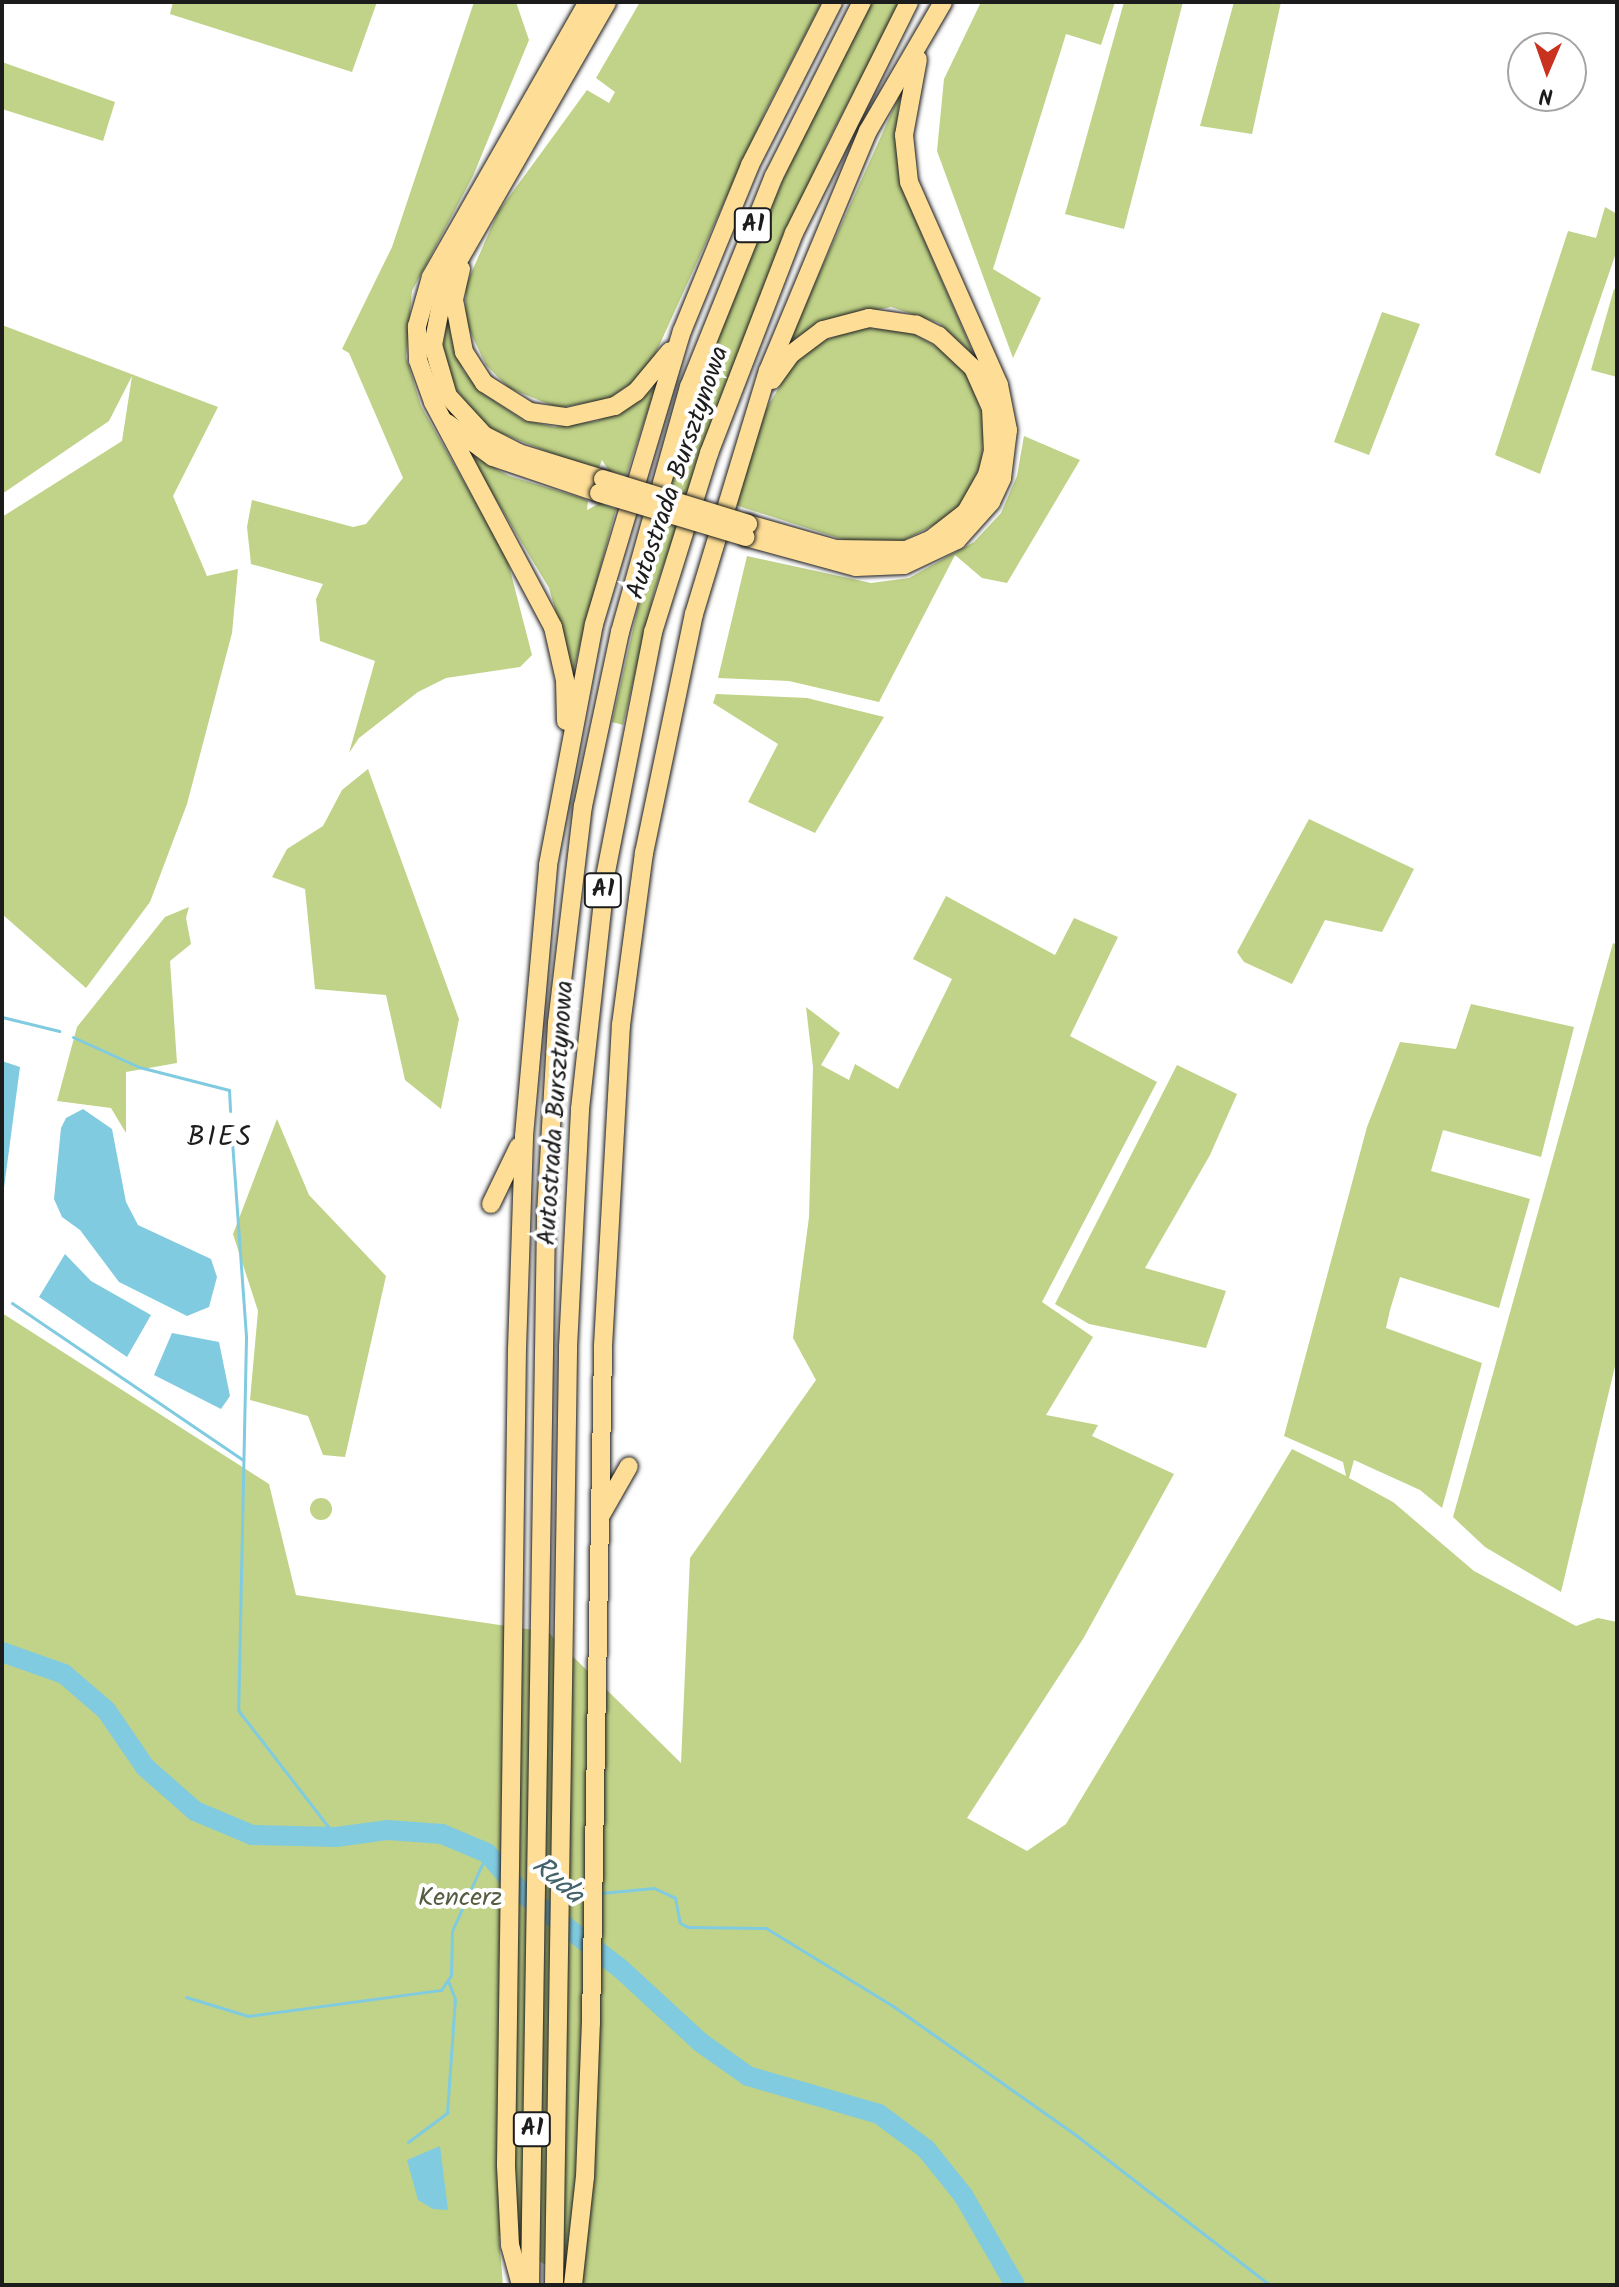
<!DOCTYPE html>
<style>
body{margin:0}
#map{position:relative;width:1619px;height:2287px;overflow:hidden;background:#fff;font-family:Kalam,sans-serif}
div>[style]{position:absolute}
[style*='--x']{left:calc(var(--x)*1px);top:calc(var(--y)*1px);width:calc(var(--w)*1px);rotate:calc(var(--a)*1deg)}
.green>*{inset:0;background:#c0d388}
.round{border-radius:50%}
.water>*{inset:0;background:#80cbe0}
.stream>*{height:3px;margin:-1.5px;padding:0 1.5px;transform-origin:1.5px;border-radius:1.5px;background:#80cbe0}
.river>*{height:20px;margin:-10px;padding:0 10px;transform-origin:10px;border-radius:10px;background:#80cbe0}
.roads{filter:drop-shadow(0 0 2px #1c1c1c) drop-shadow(0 0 2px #1c1c1c)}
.motorway>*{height:18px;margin:-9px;padding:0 9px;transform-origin:9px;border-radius:9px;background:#fede96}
.bridges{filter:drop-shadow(0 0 2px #1c1c1c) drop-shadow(0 0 2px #1c1c1c)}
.motorway-bridge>*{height:18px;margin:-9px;padding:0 9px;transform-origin:9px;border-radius:9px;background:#fede96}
span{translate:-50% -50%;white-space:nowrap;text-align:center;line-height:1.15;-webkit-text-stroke:8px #fff;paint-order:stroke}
.shield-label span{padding:2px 6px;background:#fff;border:2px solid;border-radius:6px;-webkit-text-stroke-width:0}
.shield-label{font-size:24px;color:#1c1c1c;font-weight:700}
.street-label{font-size:26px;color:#1c1c1c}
.park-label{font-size:26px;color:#555c42}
.neighbourhood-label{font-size:28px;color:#1c1c1c;letter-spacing:2px}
.water-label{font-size:28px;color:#44626a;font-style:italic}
.frame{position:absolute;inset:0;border:4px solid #1c1c1c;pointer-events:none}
.north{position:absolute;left:1507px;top:32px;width:80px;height:80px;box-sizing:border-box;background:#fff;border:2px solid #a4a4a4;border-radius:50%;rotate:182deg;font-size:22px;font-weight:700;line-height:32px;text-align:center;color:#1c1c1c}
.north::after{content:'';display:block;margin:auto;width:28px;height:36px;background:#c8321e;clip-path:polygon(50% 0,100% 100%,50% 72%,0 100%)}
</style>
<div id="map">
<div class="green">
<div style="clip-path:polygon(173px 2px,377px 2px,352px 72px,170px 14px)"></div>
<div style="clip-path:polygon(474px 2px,516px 2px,529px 40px,473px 176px,412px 291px,406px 357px,421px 406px,507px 558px,532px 655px,520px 667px,446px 678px,418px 692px,359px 738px,349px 753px,375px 661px,320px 641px,316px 599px,323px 584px,251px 564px,247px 527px,252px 500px,353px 527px,366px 524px,403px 478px,349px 353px,342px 349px,392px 247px)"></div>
<div style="clip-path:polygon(640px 2px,822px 2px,766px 110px,654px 357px,636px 380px,608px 399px,558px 408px,509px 388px,486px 365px,465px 321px,466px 285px,498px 212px,587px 90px,609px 103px,615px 92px,596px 78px)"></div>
<div style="clip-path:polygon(872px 2px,901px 2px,828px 141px,774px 264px,655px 589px,623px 725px,612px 722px,657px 523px,704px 368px,789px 165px)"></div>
<div style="clip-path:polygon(981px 2px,1115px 2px,1101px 45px,1066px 34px,993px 269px,1041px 298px,1013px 358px,937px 151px,944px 79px)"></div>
<div style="clip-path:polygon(1124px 2px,1183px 2px,1124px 229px,1065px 214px)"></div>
<div style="clip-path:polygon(1234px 2px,1281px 2px,1252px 134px,1200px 126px)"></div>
<div style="clip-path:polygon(2px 62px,115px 102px,103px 141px,2px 109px)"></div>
<div style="clip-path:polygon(900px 94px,896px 137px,903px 191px,975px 357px,939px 323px,891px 307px,823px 321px,788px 343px)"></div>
<div style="clip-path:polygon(1605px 207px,1617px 214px,1617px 250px,1540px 474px,1495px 455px,1568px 231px,1596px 238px)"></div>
<div style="clip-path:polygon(1614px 289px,1617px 290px,1617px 377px,1591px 370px)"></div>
<div style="clip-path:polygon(448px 305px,451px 336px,463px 370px,482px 393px,523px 420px,555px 427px,597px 421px,634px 404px,656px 386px,626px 476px,609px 471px,602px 460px,599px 468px,558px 456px,488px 428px,453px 386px,443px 349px)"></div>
<div style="clip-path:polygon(1382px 312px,1420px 324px,1369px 455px,1334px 442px)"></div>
<div style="clip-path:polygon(2px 325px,218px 407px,173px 496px,207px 576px,238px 569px,232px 633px,187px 804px,150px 902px,86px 988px,2px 914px,2px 517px,122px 441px,132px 376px,109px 421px,2px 494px)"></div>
<div style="clip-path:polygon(858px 327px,910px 332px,951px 355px,968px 375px,984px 419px,982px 462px,962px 503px,944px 520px,902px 541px,854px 543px,735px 505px,765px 411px,793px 364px,812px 346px)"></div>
<div style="clip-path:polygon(1024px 436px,1080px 460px,1007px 583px,982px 578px,955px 555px,879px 702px,789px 681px,718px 678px,747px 556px,871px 583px,909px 578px,974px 542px,1001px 513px,1017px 476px)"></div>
<div style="clip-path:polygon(468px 453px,509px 476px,582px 498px,588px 501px,587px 510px,600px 503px,616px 509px,573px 672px,549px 588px)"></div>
<div style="clip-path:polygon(716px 694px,807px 698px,884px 717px,815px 833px,748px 802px,778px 744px,713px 703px)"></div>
<div style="clip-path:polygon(368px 769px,459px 1019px,441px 1109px,405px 1080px,386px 995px,315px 989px,305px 889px,272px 877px,287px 849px,323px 826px,342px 790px)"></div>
<div style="clip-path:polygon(1309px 819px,1414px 869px,1382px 932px,1325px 920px,1292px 984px,1244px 962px,1237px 952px)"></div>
<div style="clip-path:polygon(946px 896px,1055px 955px,1074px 918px,1118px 937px,1070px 1036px,1157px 1082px,1042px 1302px,1093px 1337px,1046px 1415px,1098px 1425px,1092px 1436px,1174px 1474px,1083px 1639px,967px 1818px,1027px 1851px,1066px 1824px,1292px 1449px,1346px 1476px,1343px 1462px,1284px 1436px,1367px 1127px,1400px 1042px,1456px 1049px,1471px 1004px,1574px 1027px,1541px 1157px,1443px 1130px,1431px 1171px,1530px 1199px,1499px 1308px,1400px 1277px,1390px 1310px,1386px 1328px,1482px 1363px,1442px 1508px,1420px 1490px,1354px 1460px,1349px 1478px,1393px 1502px,1474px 1571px,1576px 1626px,1598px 1618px,1617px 1622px,1617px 2285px,578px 2285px,499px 2236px,503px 2285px,2px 2285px,2px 1313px,269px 1484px,296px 1595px,548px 1632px,681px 1763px,690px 1558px,816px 1380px,793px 1338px,809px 1217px,813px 1067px,806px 1007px,840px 1033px,821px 1065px,849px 1080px,855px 1064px,898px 1089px,952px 979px,913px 959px)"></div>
<div style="clip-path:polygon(189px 907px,186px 918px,191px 944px,170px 961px,177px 1063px,126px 1072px,126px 1133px,111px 1108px,57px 1101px,77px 1027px,165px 917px)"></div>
<div style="clip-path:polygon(1613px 943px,1617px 945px,1617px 1358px,1561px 1592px,1485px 1547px,1453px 1517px)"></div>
<div style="clip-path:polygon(1177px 1065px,1237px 1094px,1210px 1155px,1145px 1268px,1226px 1291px,1206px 1348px,1089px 1324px,1055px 1304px)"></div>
<div style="clip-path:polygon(277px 1119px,309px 1195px,386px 1276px,345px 1457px,323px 1455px,308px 1416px,250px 1400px,258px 1311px,233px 1234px)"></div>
<div class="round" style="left:310px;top:1498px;width:22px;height:22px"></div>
</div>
<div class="water">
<div style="clip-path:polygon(2px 1061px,20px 1067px,2px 1203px)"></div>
<div style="clip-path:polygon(83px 1109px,112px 1129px,126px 1202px,138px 1225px,211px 1259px,217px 1277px,209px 1307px,187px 1316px,119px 1282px,80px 1230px,62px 1217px,54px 1199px,61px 1128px,66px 1118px)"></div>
<div style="clip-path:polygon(65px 1254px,91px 1281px,151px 1315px,127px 1357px,39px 1297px)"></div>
<div style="clip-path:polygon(172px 1333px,219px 1342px,230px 1396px,221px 1409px,154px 1375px)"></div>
<div style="clip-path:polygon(440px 2146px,448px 2210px,433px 2209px,418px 2200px,407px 2160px)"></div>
</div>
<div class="stream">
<div style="--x:2;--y:1017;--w:59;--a:13.8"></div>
<div style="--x:73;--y:1037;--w:72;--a:24.4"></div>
<div style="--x:139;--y:1067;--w:93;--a:14.3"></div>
<div style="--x:229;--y:1090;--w:21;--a:87"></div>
<div style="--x:232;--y:1141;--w:197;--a:85.9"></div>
<div style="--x:246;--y:1338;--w:372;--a:91.2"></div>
<div style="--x:238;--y:1710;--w:160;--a:52.3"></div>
<div style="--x:12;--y:1303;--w:279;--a:34.2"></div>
<div style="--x:565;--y:1893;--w:20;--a:0"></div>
<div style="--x:601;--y:1893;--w:53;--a:-5.4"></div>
<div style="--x:654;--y:1888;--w:23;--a:25"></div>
<div style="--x:675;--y:1898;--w:25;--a:79"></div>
<div style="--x:680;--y:1923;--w:9;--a:27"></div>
<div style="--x:688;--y:1927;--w:78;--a:0.7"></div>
<div style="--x:766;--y:1928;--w:149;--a:31.6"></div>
<div style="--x:893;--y:2006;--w:225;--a:35.2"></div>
<div style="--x:1077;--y:2136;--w:244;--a:37.7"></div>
<div style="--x:186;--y:1997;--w:65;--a:17"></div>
<div style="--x:248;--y:2016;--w:195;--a:-7.7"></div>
<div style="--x:441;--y:1990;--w:18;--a:-56"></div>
<div style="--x:451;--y:1975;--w:44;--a:-88.7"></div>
<div style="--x:452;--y:1931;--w:85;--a:-65.8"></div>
<div style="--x:408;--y:2142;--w:49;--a:-36.6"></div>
<div style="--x:447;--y:2113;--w:114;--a:-86"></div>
<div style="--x:455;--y:1999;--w:19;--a:-111"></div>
</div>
<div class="river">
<div style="--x:2;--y:1652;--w:66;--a:19.5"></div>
<div style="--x:64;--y:1674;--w:55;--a:40.6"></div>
<div style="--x:106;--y:1710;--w:69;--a:55.6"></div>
<div style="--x:145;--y:1767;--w:67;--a:41.3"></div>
<div style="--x:195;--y:1811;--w:62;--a:22.8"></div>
<div style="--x:252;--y:1835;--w:84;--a:1.4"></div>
<div style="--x:336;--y:1837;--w:51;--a:-7.8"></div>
<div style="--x:387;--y:1830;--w:55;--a:4.2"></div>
<div style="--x:442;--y:1834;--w:49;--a:22.9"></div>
<div style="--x:487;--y:1853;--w:52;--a:48.9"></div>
<div style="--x:521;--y:1892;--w:126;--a:37.6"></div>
<div style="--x:621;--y:1969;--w:108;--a:42.7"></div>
<div style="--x:700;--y:2042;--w:59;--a:35.3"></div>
<div style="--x:748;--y:2076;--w:136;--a:16.2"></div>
<div style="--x:879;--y:2114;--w:59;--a:36.7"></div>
<div style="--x:926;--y:2149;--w:59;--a:51.2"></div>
<div style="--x:963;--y:2195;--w:104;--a:60"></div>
</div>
<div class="roads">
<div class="motorway">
<div style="--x:461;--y:269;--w:32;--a:103"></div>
<div style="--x:454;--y:300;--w:53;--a:79.1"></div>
<div style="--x:464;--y:352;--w:37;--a:57"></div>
<div style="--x:484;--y:383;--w:54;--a:32.2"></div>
<div style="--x:530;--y:412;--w:37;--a:8"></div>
<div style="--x:567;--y:417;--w:49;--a:-12.9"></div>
<div style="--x:615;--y:406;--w:25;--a:-34"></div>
<div style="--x:636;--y:392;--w:53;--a:-50.3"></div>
<div style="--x:447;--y:423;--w:57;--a:36.5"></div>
<div style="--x:493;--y:457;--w:112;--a:18.8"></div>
<div style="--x:603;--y:479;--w:88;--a:-162.8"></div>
<div style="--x:519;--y:453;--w:38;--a:-153"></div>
<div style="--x:485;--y:436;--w:54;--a:-132.8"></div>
<div style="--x:448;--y:396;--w:53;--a:-106.4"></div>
<div style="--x:433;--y:345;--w:62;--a:-78.9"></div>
<div style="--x:445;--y:284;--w:325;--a:-60.1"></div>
<div style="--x:748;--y:524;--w:91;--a:15.9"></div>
<div style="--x:836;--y:549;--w:70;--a:0.8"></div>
<div style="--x:906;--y:550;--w:26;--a:-23"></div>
<div style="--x:930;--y:540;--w:46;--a:-37.9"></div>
<div style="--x:966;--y:512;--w:43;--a:-60.4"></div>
<div style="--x:987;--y:475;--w:25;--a:-76"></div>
<div style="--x:993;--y:451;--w:43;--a:-92.7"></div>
<div style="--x:991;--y:408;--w:44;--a:-114.2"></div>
<div style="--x:973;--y:368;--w:47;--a:-136.7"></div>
<div style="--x:939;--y:336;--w:25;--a:-153"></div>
<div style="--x:917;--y:325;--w:49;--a:-171.7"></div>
<div style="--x:869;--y:318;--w:48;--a:165.4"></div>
<div style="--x:823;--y:330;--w:40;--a:143"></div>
<div style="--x:791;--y:354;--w:32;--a:126"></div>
<div style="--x:746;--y:537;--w:114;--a:15.3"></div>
<div style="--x:856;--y:567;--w:48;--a:-2.4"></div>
<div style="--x:904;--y:565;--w:59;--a:-25.3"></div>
<div style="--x:957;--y:540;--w:51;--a:-48.2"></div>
<div style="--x:991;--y:502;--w:26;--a:-65"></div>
<div style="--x:1002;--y:478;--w:48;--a:-82.9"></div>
<div style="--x:1008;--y:430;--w:46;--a:-101.3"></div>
<div style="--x:999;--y:385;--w:222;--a:-113.9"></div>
<div style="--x:909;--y:182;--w:47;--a:-96.1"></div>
<div style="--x:904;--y:135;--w:77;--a:-79.6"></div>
<div style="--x:566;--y:721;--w:41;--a:-91.4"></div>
<div style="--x:565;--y:680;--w:54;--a:-102.8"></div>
<div style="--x:553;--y:627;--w:255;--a:-118.1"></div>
<div style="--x:433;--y:402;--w:45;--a:-109.7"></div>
<div style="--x:418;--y:360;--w:34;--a:-92"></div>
<div style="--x:417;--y:326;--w:51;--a:-74.1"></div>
<div style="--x:431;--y:277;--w:317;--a:-60.3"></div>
<div style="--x:491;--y:1204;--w:64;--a:-64.2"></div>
<div style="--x:601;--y:1515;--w:56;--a:-60.3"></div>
<div style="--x:521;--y:2285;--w:41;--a:-105.4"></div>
<div style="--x:510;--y:2245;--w:80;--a:-92.9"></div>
<div style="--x:506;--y:2165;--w:816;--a:-89.23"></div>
<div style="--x:517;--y:1349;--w:213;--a:-88.1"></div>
<div style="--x:524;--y:1136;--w:272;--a:-84.9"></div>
<div style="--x:548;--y:865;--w:245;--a:-79.2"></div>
<div style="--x:594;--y:624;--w:306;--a:-73.3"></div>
<div style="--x:682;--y:331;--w:179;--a:-67.7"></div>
<div style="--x:750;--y:165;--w:183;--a:-63"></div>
<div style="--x:530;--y:2285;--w:1071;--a:-89.14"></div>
<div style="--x:546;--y:1214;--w:191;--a:-86.7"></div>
<div style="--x:557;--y:1023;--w:219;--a:-83.2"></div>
<div style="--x:583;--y:806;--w:178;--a:-78"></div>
<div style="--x:620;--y:632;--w:255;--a:-74.3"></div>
<div style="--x:689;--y:387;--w:227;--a:-68.1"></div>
<div style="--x:774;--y:176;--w:195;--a:-63.2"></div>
<div style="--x:554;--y:2285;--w:938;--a:-89.14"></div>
<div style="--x:568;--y:1347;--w:238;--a:-87.1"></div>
<div style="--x:580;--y:1109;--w:238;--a:-83.7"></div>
<div style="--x:606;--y:872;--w:245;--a:-78.9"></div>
<div style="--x:653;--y:632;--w:188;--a:-72.6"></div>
<div style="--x:709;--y:453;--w:236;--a:-68.9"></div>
<div style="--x:794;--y:233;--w:258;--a:-63.5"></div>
<div style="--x:573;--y:2285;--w:109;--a:-83.7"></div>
<div style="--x:585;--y:2177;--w:154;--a:-87.8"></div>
<div style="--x:591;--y:2023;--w:677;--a:-88.98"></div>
<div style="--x:603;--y:1346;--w:322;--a:-86.8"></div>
<div style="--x:621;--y:1025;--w:174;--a:-82.4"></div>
<div style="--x:644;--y:853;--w:244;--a:-78.2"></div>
<div style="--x:694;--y:614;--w:254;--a:-73.1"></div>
<div style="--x:768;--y:371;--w:260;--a:-67.4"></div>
<div style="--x:868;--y:131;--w:149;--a:-59.8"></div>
</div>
</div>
<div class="bridges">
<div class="motorway-bridge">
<div style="--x:603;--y:479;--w:152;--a:17.2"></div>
<div style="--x:599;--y:493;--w:153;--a:16.7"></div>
</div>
</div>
<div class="shield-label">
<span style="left:753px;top:225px">A1</span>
<span style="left:603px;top:890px">A1</span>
<span style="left:532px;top:2129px">A1</span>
</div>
<div class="street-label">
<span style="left:679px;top:473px;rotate:-71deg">Autostrada Bursztynowa</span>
<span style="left:557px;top:1113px;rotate:-86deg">Autostrada Bursztynowa</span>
</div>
<div class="park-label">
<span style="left:460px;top:1899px">Kencerz</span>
</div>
<div class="neighbourhood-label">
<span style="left:220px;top:1138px">BIES</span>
</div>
<div class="water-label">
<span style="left:557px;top:1881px;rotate:40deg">Ruda</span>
</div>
<div class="frame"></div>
<div class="north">N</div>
</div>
